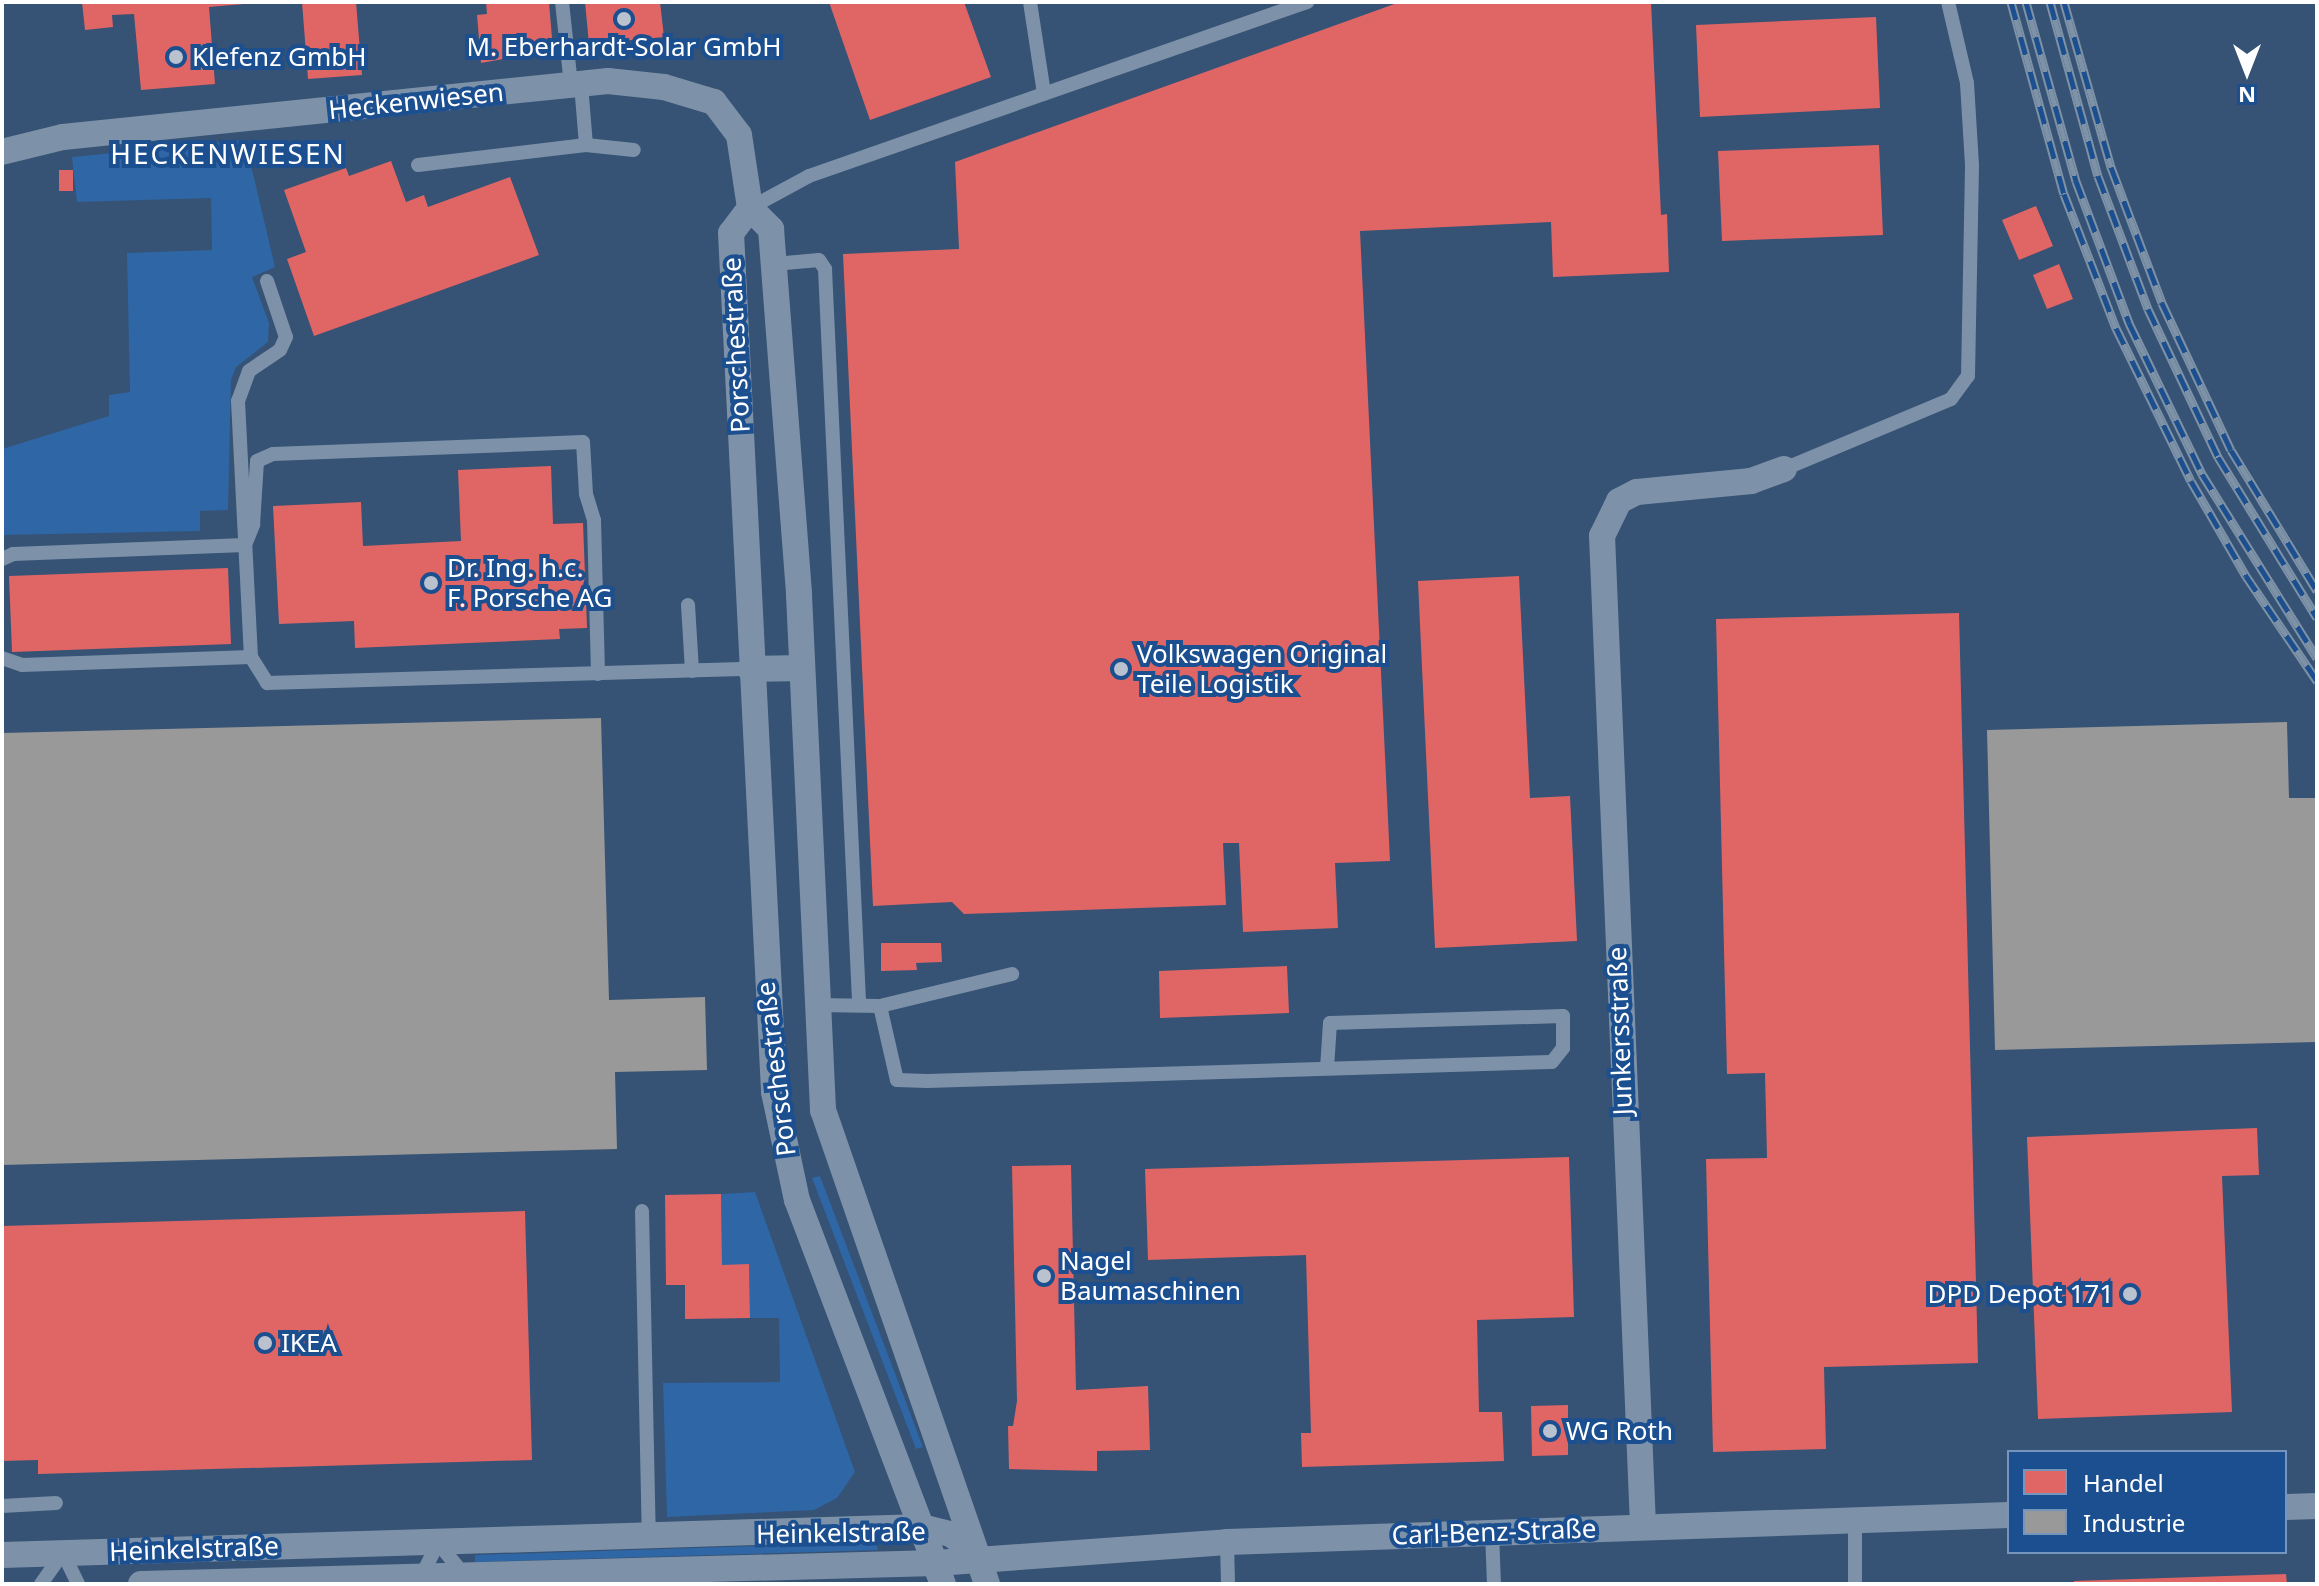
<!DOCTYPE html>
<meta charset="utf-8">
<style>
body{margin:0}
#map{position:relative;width:2319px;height:1586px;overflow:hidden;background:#365274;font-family:"Noto Sans",sans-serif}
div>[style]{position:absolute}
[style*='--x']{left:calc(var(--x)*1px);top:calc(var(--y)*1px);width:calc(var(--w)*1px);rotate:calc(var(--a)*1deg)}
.green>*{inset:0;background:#2f66a5}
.shops>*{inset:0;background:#e06666}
.industry>*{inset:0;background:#999}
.lane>*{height:14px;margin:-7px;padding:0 7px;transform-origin:7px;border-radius:7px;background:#7d92a8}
.street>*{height:26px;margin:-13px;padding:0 13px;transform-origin:13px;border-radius:13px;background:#7d92a8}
.rail>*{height:9px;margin-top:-4.5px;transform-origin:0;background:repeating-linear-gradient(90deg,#1b4f8f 0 18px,#7e92a7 0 36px);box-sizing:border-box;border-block:2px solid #7e92a7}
.dots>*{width:22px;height:22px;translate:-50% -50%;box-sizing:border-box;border:4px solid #1b4f8f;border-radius:50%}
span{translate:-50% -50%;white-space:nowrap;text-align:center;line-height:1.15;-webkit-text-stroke:8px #1b4f8f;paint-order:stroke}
.poi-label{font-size:26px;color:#fff}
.left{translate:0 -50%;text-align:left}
.right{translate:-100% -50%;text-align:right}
.street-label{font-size:26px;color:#fff}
.neighbourhood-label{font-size:28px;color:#fff;letter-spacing:2px}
.frame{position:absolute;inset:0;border:4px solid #fff;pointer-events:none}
.legend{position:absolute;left:2007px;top:1450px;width:280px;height:104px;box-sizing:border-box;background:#1b4f8f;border:2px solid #7695bc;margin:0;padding:10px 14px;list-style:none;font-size:24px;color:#fff}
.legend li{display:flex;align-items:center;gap:16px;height:40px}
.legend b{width:40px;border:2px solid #7695bc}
.north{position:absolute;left:2207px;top:32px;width:80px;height:80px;-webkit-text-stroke:6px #1b4f8f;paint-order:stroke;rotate:180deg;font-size:22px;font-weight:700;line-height:32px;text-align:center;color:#fff}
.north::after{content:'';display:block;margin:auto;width:28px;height:36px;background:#fff;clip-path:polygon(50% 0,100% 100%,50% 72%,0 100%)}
</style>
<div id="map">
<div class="green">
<div style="clip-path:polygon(245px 140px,275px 267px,252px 277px,269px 323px,268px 342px,236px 367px,231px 380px,228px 510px,200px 511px,200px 531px,2px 535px,2px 449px,109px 416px,109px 395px,130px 392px,127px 253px,212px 250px,211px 198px,77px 202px,72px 157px)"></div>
<div style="clip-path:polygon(820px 1176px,923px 1447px,916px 1449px,812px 1178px)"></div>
<div style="clip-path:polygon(755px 1192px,855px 1472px,837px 1498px,814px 1510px,667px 1517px,663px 1383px,780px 1382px,779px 1318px,750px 1318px,749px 1265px,722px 1265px,721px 1194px)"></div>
<div style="clip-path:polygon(876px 1542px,878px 1550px,475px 1562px,475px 1555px)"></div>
</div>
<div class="shops">
<div style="clip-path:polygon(82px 2px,244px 2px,244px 4px,209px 7px,215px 84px,141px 90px,134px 14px,112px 15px,113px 27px,85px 30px)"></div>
<div style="clip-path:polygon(302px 2px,356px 2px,362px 75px,308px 79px)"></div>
<div style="clip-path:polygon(486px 2px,549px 2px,553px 50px,481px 63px,477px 15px,487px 14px)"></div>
<div style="clip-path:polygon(585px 2px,660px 2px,664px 37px,589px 44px)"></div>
<div style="clip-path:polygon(829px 2px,964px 2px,991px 77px,870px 120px)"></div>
<div style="clip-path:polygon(1400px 2px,1651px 2px,1661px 215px,1667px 214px,1669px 272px,1553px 277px,1551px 222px,1360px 231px,1390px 861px,1335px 863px,1338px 928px,1243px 932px,1239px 843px,1223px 843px,1226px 905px,964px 914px,952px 902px,873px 906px,843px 254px,959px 249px,955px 162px)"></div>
<div style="clip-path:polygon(1876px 17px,1880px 108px,1700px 117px,1696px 25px)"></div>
<div style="clip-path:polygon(1879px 145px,1883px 235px,1722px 241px,1718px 151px)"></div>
<div style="clip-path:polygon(391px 161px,406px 202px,424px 195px,428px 207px,510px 177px,539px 255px,314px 336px,287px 259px,306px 252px,284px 190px,346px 168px,349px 176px)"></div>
<div style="clip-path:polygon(59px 170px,73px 170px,73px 191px,59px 191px)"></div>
<div style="clip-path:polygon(2036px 206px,2053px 246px,2019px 260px,2002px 220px)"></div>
<div style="clip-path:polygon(2059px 264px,2073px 299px,2047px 309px,2033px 275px)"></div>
<div style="clip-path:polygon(551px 466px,553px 524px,583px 523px,587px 628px,559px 629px,560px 639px,355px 648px,354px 621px,279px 624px,273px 506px,361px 502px,363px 546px,461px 541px,458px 470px)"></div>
<div style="clip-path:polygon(228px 568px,231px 644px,12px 652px,9px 576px)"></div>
<div style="clip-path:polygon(1519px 576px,1530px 798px,1570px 796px,1577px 941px,1435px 948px,1418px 581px)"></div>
<div style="clip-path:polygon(1959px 613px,1978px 1363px,1824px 1367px,1826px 1449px,1713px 1452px,1706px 1159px,1767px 1158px,1765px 1073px,1727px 1074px,1716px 619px)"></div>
<div style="clip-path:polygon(881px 943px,941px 943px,942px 962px,916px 963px,917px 970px,881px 971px)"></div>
<div style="clip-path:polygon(1287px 966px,1289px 1013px,1160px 1018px,1159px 971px)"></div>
<div style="clip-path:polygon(2257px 1128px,2259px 1175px,2222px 1176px,2232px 1412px,2038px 1419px,2027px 1137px)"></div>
<div style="clip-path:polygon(1569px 1157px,1574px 1317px,1477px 1320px,1479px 1412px,1502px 1412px,1504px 1461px,1302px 1467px,1301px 1433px,1311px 1433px,1306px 1255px,1148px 1260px,1145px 1169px)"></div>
<div style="clip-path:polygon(1071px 1165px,1076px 1390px,1148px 1386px,1150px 1450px,1097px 1451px,1097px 1471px,1009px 1469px,1008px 1426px,1013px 1426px,1017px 1401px,1012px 1166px)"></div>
<div style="clip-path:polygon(721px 1194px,722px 1265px,749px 1264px,750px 1318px,685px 1319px,685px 1285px,666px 1285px,665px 1195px)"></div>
<div style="clip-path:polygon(525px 1211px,532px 1460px,38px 1474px,38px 1460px,2px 1461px,2px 1226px)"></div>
<div style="clip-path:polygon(1568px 1405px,1568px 1455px,1532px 1456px,1531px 1406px)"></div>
<div style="clip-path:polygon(2286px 1574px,2287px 1584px,2074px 1584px,2074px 1581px)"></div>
</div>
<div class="industry">
<div style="clip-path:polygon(601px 718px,609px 1000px,705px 997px,707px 1070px,615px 1072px,617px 1149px,2px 1165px,2px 733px)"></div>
<div style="clip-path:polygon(2287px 722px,2289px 798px,2315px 798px,2317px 1042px,1995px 1050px,1987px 730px)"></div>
</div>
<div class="lane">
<div style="--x:562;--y:2;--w:83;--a:83.8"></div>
<div style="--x:1030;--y:2;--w:93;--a:81.3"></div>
<div style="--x:586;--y:145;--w:48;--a:5.9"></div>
<div style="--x:418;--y:165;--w:169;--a:-6.8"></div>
<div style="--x:586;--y:145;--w:61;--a:-94.7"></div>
<div style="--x:750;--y:208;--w:67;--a:-28.5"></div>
<div style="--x:809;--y:176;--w:528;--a:-19.26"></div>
<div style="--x:774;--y:264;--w:45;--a:-5.1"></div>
<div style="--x:819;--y:260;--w:11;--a:56"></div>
<div style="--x:825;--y:269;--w:734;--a:87.34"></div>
<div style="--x:267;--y:281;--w:59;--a:71.3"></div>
<div style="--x:286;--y:337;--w:14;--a:115"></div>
<div style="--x:280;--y:350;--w:37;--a:146"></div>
<div style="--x:249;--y:371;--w:32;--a:110"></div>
<div style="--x:238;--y:401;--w:256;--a:87.1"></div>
<div style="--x:251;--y:657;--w:31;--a:58"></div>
<div style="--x:267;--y:683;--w:483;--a:-1.7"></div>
<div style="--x:1784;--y:469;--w:181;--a:-22.7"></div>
<div style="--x:1951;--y:399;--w:29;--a:-54"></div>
<div style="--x:1968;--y:376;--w:211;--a:-88.9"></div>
<div style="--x:1972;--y:165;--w:82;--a:-93.5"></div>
<div style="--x:1967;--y:83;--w:83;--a:-103.2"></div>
<div style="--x:2;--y:559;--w:12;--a:-24"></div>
<div style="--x:13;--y:554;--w:232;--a:-2.2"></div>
<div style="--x:245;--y:545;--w:22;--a:-68"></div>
<div style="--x:253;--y:525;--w:64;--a:-86.4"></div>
<div style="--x:257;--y:461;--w:17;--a:-24"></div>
<div style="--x:273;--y:454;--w:310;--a:-2.2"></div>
<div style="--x:583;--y:442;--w:52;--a:86.7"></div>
<div style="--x:586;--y:494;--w:27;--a:73"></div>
<div style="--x:594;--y:520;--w:154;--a:88.5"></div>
<div style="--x:688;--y:605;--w:66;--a:86.5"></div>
<div style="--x:2;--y:658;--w:21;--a:19"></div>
<div style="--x:22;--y:665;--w:229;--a:-2"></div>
<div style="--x:816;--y:1005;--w:64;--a:0.9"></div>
<div style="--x:880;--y:1006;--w:76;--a:77.1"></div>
<div style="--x:897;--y:1080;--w:30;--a:2"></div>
<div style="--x:927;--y:1081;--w:625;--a:-1.74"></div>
<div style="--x:1552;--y:1062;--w:18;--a:-52"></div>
<div style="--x:1563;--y:1048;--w:32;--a:-90"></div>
<div style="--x:1563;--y:1016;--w:233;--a:178.3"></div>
<div style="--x:1330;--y:1023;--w:45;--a:93.8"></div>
<div style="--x:880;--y:1006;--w:136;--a:-13.6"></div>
<div style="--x:642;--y:1211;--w:326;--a:88.8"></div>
<div style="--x:2;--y:1506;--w:54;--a:-3.2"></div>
<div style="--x:1855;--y:1520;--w:64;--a:90"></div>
<div style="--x:1492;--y:1532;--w:52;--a:87.8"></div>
<div style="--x:1227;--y:1542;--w:42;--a:88.6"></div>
<div style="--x:420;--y:1579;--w:40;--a:-63.4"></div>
<div style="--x:438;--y:1543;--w:43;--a:50.7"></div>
<div style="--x:41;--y:1584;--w:38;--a:-55"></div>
<div style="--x:63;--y:1553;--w:34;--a:64"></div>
</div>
<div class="street">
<div style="--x:2;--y:152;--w:63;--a:-13.8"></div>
<div style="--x:63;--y:137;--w:548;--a:-5.87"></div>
<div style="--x:608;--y:81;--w:56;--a:6.1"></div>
<div style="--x:664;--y:87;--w:52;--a:16.7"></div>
<div style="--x:714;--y:102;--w:41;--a:52.9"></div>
<div style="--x:739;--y:135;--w:74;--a:81.4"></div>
<div style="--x:750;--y:208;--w:30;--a:45"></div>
<div style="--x:771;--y:229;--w:367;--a:85.6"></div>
<div style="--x:799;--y:595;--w:516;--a:87.33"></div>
<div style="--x:823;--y:1110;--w:502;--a:70.91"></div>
<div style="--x:750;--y:208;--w:31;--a:127"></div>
<div style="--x:731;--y:233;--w:860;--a:87.13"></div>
<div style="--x:774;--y:1092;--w:110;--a:78"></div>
<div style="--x:797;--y:1200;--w:411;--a:69.2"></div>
<div style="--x:750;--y:669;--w:52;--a:-1.1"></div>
<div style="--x:2285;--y:1507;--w:32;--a:-2"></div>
<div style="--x:1643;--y:1526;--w:991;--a:-92.37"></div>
<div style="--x:1602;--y:536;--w:39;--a:-64"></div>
<div style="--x:1619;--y:501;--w:20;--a:-27"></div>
<div style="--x:1637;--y:492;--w:115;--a:-5.5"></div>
<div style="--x:1751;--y:481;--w:35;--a:-20"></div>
<div style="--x:2;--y:1555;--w:920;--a:-1.74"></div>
<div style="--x:922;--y:1527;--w:30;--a:14"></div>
<div style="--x:951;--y:1534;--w:36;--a:38"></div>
<div style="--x:141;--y:1584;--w:795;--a:-1.51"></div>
<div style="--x:936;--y:1563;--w:292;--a:-4.1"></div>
<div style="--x:1227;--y:1542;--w:782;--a:-1.98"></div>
</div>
<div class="rail">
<div style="--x:2011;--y:2;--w:199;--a:74.6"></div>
<div style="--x:2064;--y:194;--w:144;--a:68.8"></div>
<div style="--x:2116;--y:328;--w:170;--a:63.9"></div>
<div style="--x:2191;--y:481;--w:110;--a:59.9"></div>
<div style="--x:2246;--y:576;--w:127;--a:55.9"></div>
<div style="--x:2026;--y:2;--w:186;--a:74.4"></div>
<div style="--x:2076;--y:181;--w:152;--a:69.5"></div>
<div style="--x:2129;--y:323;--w:168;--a:64.2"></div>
<div style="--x:2202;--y:474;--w:217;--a:58"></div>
<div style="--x:2050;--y:2;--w:180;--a:74.6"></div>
<div style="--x:2098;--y:176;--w:142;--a:69.4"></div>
<div style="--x:2148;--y:309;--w:164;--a:64.7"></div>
<div style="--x:2218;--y:457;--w:189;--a:58.4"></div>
<div style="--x:2064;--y:2;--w:172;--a:74.1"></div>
<div style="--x:2111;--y:167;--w:145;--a:69.4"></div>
<div style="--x:2162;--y:303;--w:162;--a:64.9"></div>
<div style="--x:2231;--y:450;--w:165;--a:58.6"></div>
</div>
<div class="dots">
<div style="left:624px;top:19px;background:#b9c2ce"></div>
<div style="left:176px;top:57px;background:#b9c2ce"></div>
<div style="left:431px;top:583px;background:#b9c2ce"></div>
<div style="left:1121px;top:669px;background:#b9c2ce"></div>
<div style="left:1044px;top:1276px;background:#b9c2ce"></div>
<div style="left:2130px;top:1294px;background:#b9c2ce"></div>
<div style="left:265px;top:1343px;background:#b9c2ce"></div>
<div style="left:1550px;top:1431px;background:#b9c2ce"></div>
</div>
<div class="poi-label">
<span style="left:624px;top:47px">M. Eberhardt-Solar GmbH</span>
<span class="left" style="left:192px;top:57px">Klefenz GmbH</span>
<span class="left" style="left:447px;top:583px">Dr. Ing. h.c.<br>F. Porsche AG</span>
<span class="left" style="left:1137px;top:669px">Volkswagen Original<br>Teile Logistik</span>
<span class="left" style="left:1060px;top:1276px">Nagel<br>Baumaschinen</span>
<span class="right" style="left:2114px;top:1294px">DPD Depot 171</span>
<span class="left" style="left:281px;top:1343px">IKEA</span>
<span class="left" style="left:1566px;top:1431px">WG Roth</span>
</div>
<div class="street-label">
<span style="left:416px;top:101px;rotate:-6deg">Heckenwiesen</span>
<span style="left:736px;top:345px;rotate:-93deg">Porschestraße</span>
<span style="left:1620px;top:1031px;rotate:-92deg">Junkersstraße</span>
<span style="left:776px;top:1069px;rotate:-97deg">Porschestraße</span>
<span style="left:1494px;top:1532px;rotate:-2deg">Carl-Benz-Straße</span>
<span style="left:841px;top:1533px;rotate:-1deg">Heinkelstraße</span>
<span style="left:194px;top:1549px;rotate:-2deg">Heinkelstraße</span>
</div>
<div class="neighbourhood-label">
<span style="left:228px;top:153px">HECKENWIESEN</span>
</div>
<div class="frame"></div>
<ul class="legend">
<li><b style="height:22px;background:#e06666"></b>Handel</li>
<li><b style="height:22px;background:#999"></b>Industrie</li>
</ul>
<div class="north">N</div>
</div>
